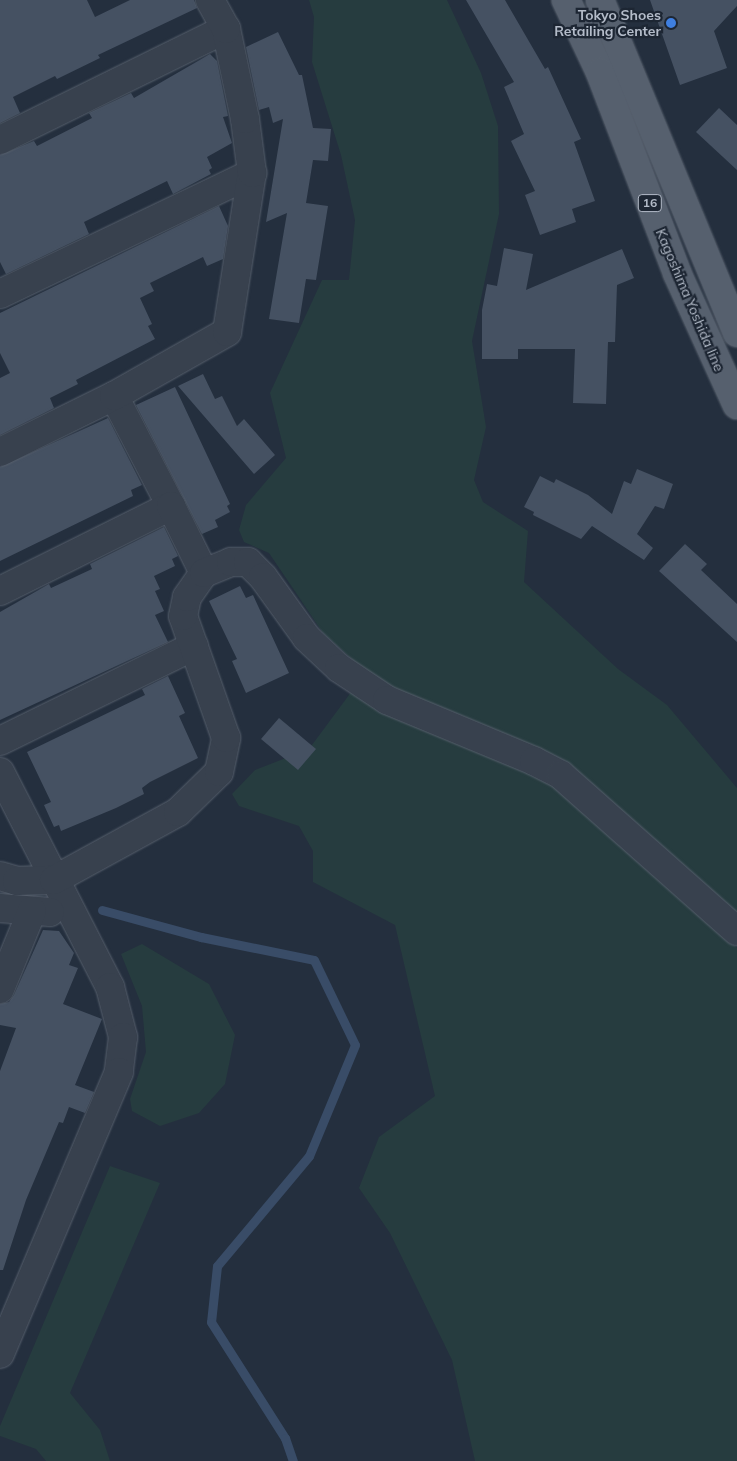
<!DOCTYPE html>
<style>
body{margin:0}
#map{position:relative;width:737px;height:1461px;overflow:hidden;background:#242f3e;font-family:Mulish,sans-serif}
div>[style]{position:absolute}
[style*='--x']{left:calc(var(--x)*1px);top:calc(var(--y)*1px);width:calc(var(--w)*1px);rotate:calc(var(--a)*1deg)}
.green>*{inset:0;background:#263c3f}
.stream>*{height:9px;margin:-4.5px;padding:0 4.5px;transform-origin:4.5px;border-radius:4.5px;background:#394c67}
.building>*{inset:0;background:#455162}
.roads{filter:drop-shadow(0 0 1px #565f6c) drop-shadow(0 0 1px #565f6c)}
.minor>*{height:28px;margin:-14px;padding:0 14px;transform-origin:14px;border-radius:14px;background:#38414e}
.major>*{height:28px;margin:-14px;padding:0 14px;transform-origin:14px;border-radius:14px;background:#56606e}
.dots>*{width:14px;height:14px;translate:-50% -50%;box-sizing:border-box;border:2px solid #1d2633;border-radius:50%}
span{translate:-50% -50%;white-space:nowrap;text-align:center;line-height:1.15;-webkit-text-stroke:4.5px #1d2633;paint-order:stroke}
.shield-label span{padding:1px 4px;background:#1d2633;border:1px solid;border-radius:4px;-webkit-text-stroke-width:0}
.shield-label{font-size:12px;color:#b4bcc9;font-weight:700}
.poi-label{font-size:14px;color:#b4bcc9;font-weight:700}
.right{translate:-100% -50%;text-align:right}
.street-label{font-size:14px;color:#b4bcc9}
</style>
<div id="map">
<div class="green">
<div style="clip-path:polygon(309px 0,447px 0,481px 73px,498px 126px,499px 214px,472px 341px,486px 427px,474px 480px,483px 502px,528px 531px,524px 582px,618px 669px,667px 705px,737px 788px,737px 934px,729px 939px,737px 948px,737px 1461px,475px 1461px,452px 1360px,390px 1233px,359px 1188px,379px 1137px,435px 1096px,395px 925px,313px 882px,313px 851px,299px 826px,239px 806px,232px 794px,255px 770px,309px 749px,366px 672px,323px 633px,269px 553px,244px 542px,239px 530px,246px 505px,286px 458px,270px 393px,322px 280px,349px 280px,355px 220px,341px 155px,312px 62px,314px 17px)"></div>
<div style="clip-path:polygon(142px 944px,209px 984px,235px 1035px,225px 1084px,199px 1113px,160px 1126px,132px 1111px,130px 1099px,146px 1052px,142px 1006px,121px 954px)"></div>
<div style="clip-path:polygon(110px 1166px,160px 1183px,70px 1393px,100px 1430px,110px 1461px,46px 1461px,36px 1449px,0 1436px,0 1426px)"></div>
</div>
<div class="stream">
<div style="--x:102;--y:910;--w:103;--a:15.3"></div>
<div style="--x:201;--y:937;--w:115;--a:11.5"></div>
<div style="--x:314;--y:960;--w:94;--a:64.2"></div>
<div style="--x:355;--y:1045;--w:120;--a:112.5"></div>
<div style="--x:309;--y:1156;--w:143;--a:129.9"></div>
<div style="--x:217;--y:1266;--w:56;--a:96.1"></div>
<div style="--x:211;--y:1322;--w:138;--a:57.5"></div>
<div style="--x:285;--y:1438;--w:24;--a:71"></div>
</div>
<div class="building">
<div style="clip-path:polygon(0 0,87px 0,95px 17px,130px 0,194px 0,197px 8px,98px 55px,100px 58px,57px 79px,55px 76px,13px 97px,20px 113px,0 123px)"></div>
<div style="clip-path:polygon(466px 0,505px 0,545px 69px,548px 67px,581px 139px,574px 142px,595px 201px,572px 209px,576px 222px,540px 235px,525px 195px,535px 191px,511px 141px,524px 134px,504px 87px,514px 82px)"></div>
<div style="clip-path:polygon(650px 0,737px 0,737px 6px,714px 31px,727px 68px,680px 85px)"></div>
<div style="clip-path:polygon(278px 32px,299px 75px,302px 75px,313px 128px,331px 129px,328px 161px,313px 160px,306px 203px,328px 206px,316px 280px,306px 279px,299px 323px,269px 319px,287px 213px,266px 222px,283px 119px,273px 123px,269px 107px,259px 110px,246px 47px)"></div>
<div style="clip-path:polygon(210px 54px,217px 61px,228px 116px,223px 117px,232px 143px,207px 157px,212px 168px,209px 170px,211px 174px,173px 194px,167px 181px,84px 222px,89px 234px,6px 274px,0 262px,0 155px,34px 141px,37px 146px,92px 118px,89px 113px,131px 93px,134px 98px)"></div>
<div style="clip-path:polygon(719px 108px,737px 125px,737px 170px,696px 132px)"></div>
<div style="clip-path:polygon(219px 206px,228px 226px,223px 259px,207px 266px,203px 257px,150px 283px,154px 291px,140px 298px,152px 324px,148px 326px,155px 339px,76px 380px,78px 384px,50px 398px,54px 408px,0 435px,0 378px,10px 373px,0 353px,0 313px)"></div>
<div style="clip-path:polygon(504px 248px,533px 254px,526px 290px,622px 249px,634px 278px,617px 285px,615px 342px,608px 342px,606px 404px,573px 403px,575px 349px,518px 349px,518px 359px,482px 359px,482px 310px,487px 284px,497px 286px)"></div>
<div style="clip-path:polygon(203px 374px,215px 399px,222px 396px,237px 426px,244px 419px,275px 455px,254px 474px,178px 386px)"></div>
<div style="clip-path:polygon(175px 387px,230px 504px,227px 506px,230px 512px,215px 520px,218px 527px,202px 534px,136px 405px)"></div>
<div style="clip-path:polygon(108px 418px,142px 485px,131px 490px,133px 496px,0 561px,0 467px)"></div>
<div style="clip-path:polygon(637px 469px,673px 484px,664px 509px,655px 506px,637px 534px,653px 548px,644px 560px,592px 526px,581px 539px,533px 515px,534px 512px,524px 507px,540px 476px,554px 483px,556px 479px,588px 495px,612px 514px,624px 481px,631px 484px)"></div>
<div style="clip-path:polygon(164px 527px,178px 556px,172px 559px,175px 566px,154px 576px,160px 589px,155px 591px,164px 611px,155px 615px,168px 642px,0 720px,0 612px,49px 584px,51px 588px,92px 569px,90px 564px)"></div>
<div style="clip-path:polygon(685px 544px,707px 564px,701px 570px,737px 604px,737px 642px,659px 571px)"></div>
<div style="clip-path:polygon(240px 586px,246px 598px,253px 595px,289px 673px,246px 693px,232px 661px,237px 659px,209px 601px)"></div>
<div style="clip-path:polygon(168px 676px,185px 713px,179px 716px,198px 758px,150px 782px,142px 788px,144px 794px,116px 808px,61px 831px,59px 825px,54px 827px,44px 805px,51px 802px,27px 752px,145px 695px,142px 689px)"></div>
<div style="clip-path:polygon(279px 718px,316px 749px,298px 770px,261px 739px)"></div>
<div style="clip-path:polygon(43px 930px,59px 931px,74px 953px,69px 965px,78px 968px,63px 1004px,102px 1019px,75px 1085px,94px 1092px,85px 1113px,69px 1107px,63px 1123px,59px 1122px,26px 1200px,3px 1270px,0 1270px,0 1071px,16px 1028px,0 1025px,0 1004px,9px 1002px,14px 995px)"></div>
</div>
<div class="roads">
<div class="minor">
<div style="--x:0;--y:140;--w:252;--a:-26.2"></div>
<div style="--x:0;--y:294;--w:280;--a:-25.6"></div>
<div style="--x:114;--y:396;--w:124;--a:62.6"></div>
<div style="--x:0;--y:452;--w:127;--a:-26.2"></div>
<div style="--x:114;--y:396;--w:130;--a:-29.5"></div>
<div style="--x:227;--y:332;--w:161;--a:-81.1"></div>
<div style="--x:252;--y:173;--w:54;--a:-97.4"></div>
<div style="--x:245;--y:119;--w:92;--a:-101.9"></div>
<div style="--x:226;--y:29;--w:33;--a:-119"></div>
<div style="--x:0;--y:591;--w:191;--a:-26.4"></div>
<div style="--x:171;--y:506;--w:75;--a:63.8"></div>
<div style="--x:0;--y:741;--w:216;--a:-26.1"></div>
<div style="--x:0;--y:772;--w:242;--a:62.9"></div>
<div style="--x:110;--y:987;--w:52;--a:75.4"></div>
<div style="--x:123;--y:1037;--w:35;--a:97"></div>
<div style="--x:119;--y:1072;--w:306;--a:112.9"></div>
<div style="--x:0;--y:876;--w:18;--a:16"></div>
<div style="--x:17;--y:881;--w:37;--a:-2"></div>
<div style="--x:54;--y:880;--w:141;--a:-28.7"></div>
<div style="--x:178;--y:812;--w:57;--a:-44.3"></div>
<div style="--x:219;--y:772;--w:35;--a:-78"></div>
<div style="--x:226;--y:738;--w:129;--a:-109.4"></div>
<div style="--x:183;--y:616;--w:19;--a:-78"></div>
<div style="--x:187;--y:597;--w:29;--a:-55"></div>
<div style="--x:204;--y:573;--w:29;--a:-22"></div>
<div style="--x:231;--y:562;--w:17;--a:0"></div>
<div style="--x:248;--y:562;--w:21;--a:45"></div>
<div style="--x:263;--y:577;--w:75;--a:54.2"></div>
<div style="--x:307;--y:638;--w:44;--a:43.2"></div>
<div style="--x:339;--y:668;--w:58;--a:33.7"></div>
<div style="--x:387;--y:700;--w:159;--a:22.5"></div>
<div style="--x:534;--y:761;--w:30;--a:27"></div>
<div style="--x:561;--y:775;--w:235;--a:41.6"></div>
<div style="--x:0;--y:908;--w:50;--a:4.6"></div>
<div style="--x:0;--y:989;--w:84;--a:-67.7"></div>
</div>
<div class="major">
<div style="--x:566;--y:0;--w:80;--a:64.7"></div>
<div style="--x:600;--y:72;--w:215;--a:69"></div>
<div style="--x:677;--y:273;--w:145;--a:65.6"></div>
<div style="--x:600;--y:0;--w:360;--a:67.6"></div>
</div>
</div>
<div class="dots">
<div style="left:671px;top:23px;background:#3f7fe0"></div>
</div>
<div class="shield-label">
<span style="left:650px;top:203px">16</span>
</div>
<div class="poi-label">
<span class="right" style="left:661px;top:23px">Tokyo Shoes<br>Retailing Center</span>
</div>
<div class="street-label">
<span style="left:690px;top:300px;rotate:67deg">Kagoshima Yoshida line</span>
</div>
</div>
